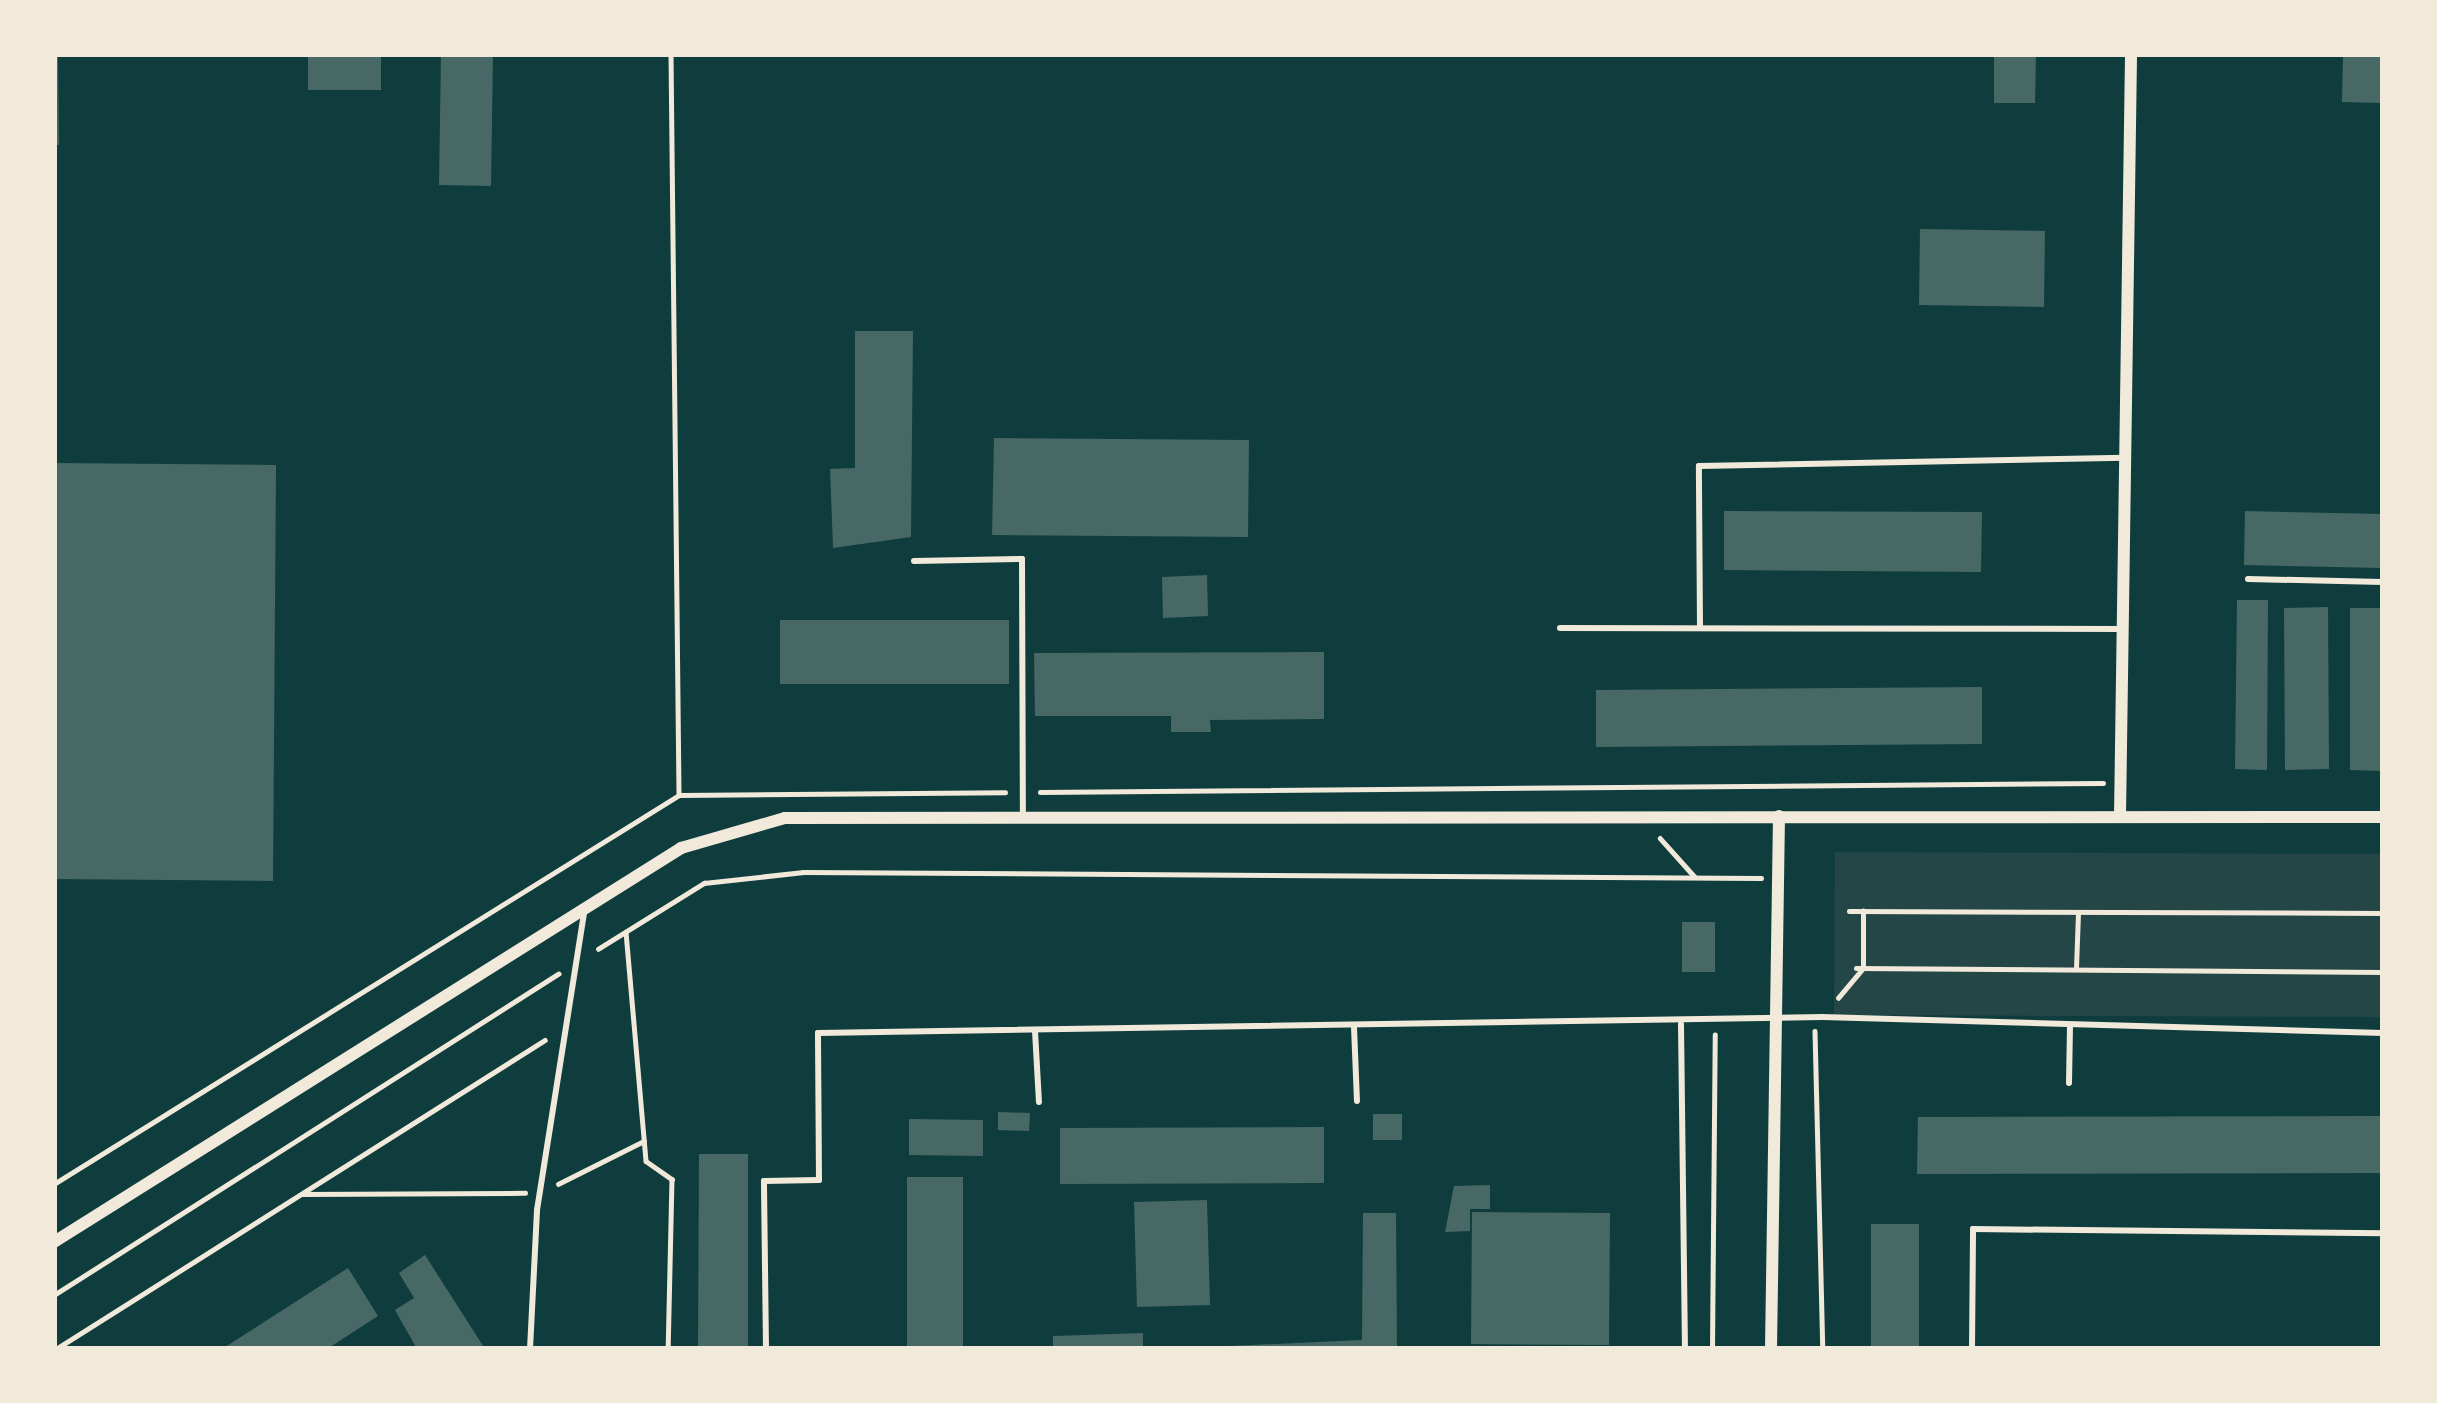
<!DOCTYPE html>
<style>
body{margin:0}
#map{position:relative;width:2437px;height:1403px;overflow:hidden;background:#0f3d3e;font-family:"Fira Sans",sans-serif}
div>[style]{position:absolute}
[style*='--x']{left:calc(var(--x)*1px);top:calc(var(--y)*1px);width:calc(var(--w)*1px);rotate:calc(var(--a)*1deg)}
.green>*{inset:0;background:#244646}
.building>*{inset:0;background:#486865}
.path>*{height:4.5px;margin:-2.25px;padding:0 2.25px;transform-origin:2.25px;border-radius:2.25px;background:#f1e9da}
.service>*{height:6px;margin:-3px;padding:0 3px;transform-origin:3px;border-radius:3px;background:#f1e9da}
.minor>*{height:12px;margin:-6px;padding:0 6px;transform-origin:6px;border-radius:6px;background:#f1e9da}
span{translate:-50% -50%;white-space:nowrap;text-align:center;line-height:1.15;-webkit-text-stroke:12px #f1e9da;paint-order:stroke}
.frame{position:absolute;inset:0;border:57px solid #f1e9da;pointer-events:none}
</style>
<div id="map">
<div class="green">
<div style="clip-path:polygon(1835px 852px,2383px 854px,2383px 1017px,1834px 1015px)"></div>
</div>
<div class="building">
<div style="clip-path:polygon(54px 54px,58px 54px,59px 145px,54px 145px)"></div>
<div style="clip-path:polygon(308px 54px,381px 54px,381px 90px,308px 90px)"></div>
<div style="clip-path:polygon(441px 54px,493px 54px,491px 186px,439px 185px)"></div>
<div style="clip-path:polygon(1994px 54px,2036px 54px,2035px 103px,1994px 103px)"></div>
<div style="clip-path:polygon(2343px 54px,2383px 54px,2383px 103px,2342px 102px)"></div>
<div style="clip-path:polygon(1920px 229px,2045px 231px,2044px 307px,1919px 305px)"></div>
<div style="clip-path:polygon(855px 331px,913px 331px,911px 537px,833px 548px,830px 469px,855px 468px)"></div>
<div style="clip-path:polygon(994px 438px,1249px 440px,1248px 537px,992px 535px)"></div>
<div style="clip-path:polygon(54px 463px,276px 465px,273px 881px,54px 879px)"></div>
<div style="clip-path:polygon(1724px 511px,1982px 512px,1981px 572px,1724px 570px)"></div>
<div style="clip-path:polygon(2245px 511px,2383px 514px,2383px 568px,2244px 565px)"></div>
<div style="clip-path:polygon(1207px 575px,1208px 616px,1163px 618px,1162px 577px)"></div>
<div style="clip-path:polygon(2237px 600px,2268px 600px,2267px 770px,2235px 769px)"></div>
<div style="clip-path:polygon(2328px 607px,2329px 769px,2285px 770px,2284px 608px)"></div>
<div style="clip-path:polygon(2350px 608px,2383px 608px,2383px 771px,2350px 770px)"></div>
<div style="clip-path:polygon(780px 620px,1009px 620px,1009px 684px,780px 684px)"></div>
<div style="clip-path:polygon(1324px 652px,1324px 719px,1210px 720px,1211px 732px,1171px 732px,1171px 716px,1035px 716px,1034px 653px)"></div>
<div style="clip-path:polygon(1982px 687px,1982px 744px,1596px 747px,1596px 690px)"></div>
<div style="clip-path:polygon(1682px 922px,1715px 922px,1715px 972px,1682px 972px)"></div>
<div style="clip-path:polygon(998px 1112px,1030px 1113px,1029px 1131px,998px 1130px)"></div>
<div style="clip-path:polygon(1373px 1114px,1402px 1114px,1402px 1140px,1373px 1140px)"></div>
<div style="clip-path:polygon(2383px 1116px,2383px 1173px,1917px 1174px,1918px 1117px)"></div>
<div style="clip-path:polygon(909px 1119px,983px 1120px,983px 1156px,909px 1155px)"></div>
<div style="clip-path:polygon(1324px 1127px,1324px 1183px,1060px 1184px,1060px 1128px)"></div>
<div style="clip-path:polygon(699px 1154px,748px 1154px,748px 1349px,698px 1349px)"></div>
<div style="clip-path:polygon(907px 1177px,963px 1177px,963px 1349px,907px 1349px)"></div>
<div style="clip-path:polygon(1490px 1185px,1490px 1209px,1470px 1209px,1470px 1231px,1445px 1232px,1454px 1186px)"></div>
<div style="clip-path:polygon(1207px 1200px,1210px 1305px,1137px 1307px,1134px 1202px)"></div>
<div style="clip-path:polygon(1472px 1212px,1610px 1213px,1609px 1345px,1471px 1344px)"></div>
<div style="clip-path:polygon(1363px 1213px,1396px 1213px,1397px 1349px,1165px 1349px,1362px 1340px)"></div>
<div style="clip-path:polygon(1871px 1224px,1919px 1224px,1919px 1349px,1871px 1349px)"></div>
<div style="clip-path:polygon(425px 1255px,485px 1349px,417px 1349px,395px 1310px,414px 1298px,399px 1273px)"></div>
<div style="clip-path:polygon(348px 1268px,378px 1316px,327px 1349px,222px 1349px)"></div>
<div style="clip-path:polygon(1143px 1333px,1143px 1349px,1053px 1349px,1053px 1336px)"></div>
</div>
<div class="path">
<div style="--x:671;--y:54;--w:741;--a:89.38"></div>
<div style="--x:1040;--y:792;--w:1063;--a:-0.49"></div>
<div style="--x:1660;--y:838;--w:52;--a:48.1"></div>
<div style="--x:1849;--y:911;--w:534;--a:0.21"></div>
<div style="--x:626;--y:932;--w:230;--a:85"></div>
<div style="--x:646;--y:1161;--w:32;--a:35"></div>
<div style="--x:672;--y:1179;--w:170;--a:91.3"></div>
<div style="--x:598;--y:949;--w:125;--a:-31.9"></div>
<div style="--x:704;--y:883;--w:100;--a:-6.3"></div>
<div style="--x:803;--y:872;--w:958;--a:0.36"></div>
<div style="--x:1856;--y:968;--w:527;--a:0.43"></div>
<div style="--x:2076;--y:968;--w:55;--a:-87.9"></div>
<div style="--x:1838;--y:998;--w:39;--a:-50"></div>
<div style="--x:1863;--y:968;--w:57;--a:-90"></div>
<div style="--x:1815;--y:1031;--w:318;--a:88.6"></div>
<div style="--x:54;--y:1184;--w:736;--a:-31.9"></div>
<div style="--x:679;--y:795;--w:326;--a:-0.5"></div>
<div style="--x:558;--y:1184;--w:96;--a:-26.6"></div>
<div style="--x:302;--y:1194;--w:223;--a:-0.3"></div>
<div style="--x:54;--y:1295;--w:598;--a:-32.49"></div>
<div style="--x:56;--y:1349;--w:578;--a:-32.29"></div>
<div style="--x:1712;--y:1349;--w:314;--a:-89.5"></div>
</div>
<div class="service">
<div style="--x:914;--y:561;--w:108;--a:-1.1"></div>
<div style="--x:1022;--y:559;--w:254;--a:89.8"></div>
<div style="--x:2248;--y:579;--w:135;--a:1.3"></div>
<div style="--x:1560;--y:628;--w:563;--a:0.1"></div>
<div style="--x:1700;--y:628;--w:162;--a:-90.4"></div>
<div style="--x:1699;--y:466;--w:426;--a:-1.1"></div>
<div style="--x:1681;--y:1024;--w:325;--a:89.3"></div>
<div style="--x:1354;--y:1027;--w:74;--a:87.7"></div>
<div style="--x:1035;--y:1031;--w:71;--a:86.8"></div>
<div style="--x:2069;--y:1083;--w:58;--a:-89"></div>
<div style="--x:530;--y:1349;--w:139;--a:-87.1"></div>
<div style="--x:537;--y:1210;--w:301;--a:-81"></div>
<div style="--x:766;--y:1349;--w:168;--a:-90.7"></div>
<div style="--x:764;--y:1181;--w:55;--a:-1"></div>
<div style="--x:819;--y:1180;--w:147;--a:-90.4"></div>
<div style="--x:818;--y:1033;--w:1004;--a:-0.91"></div>
<div style="--x:1822;--y:1017;--w:561;--a:1.63"></div>
<div style="--x:1972;--y:1349;--w:120;--a:-89.5"></div>
<div style="--x:1973;--y:1229;--w:410;--a:0.6"></div>
</div>
<div class="minor">
<div style="--x:2120;--y:816;--w:762;--a:-89.17"></div>
<div style="--x:54;--y:1242;--w:741;--a:-32.14"></div>
<div style="--x:681;--y:848;--w:108;--a:-16.1"></div>
<div style="--x:785;--y:818;--w:1598;--a:-0.04"></div>
<div style="--x:1771;--y:1349;--w:533;--a:-89.14"></div>
</div>
<div class="frame"></div>
</div>
